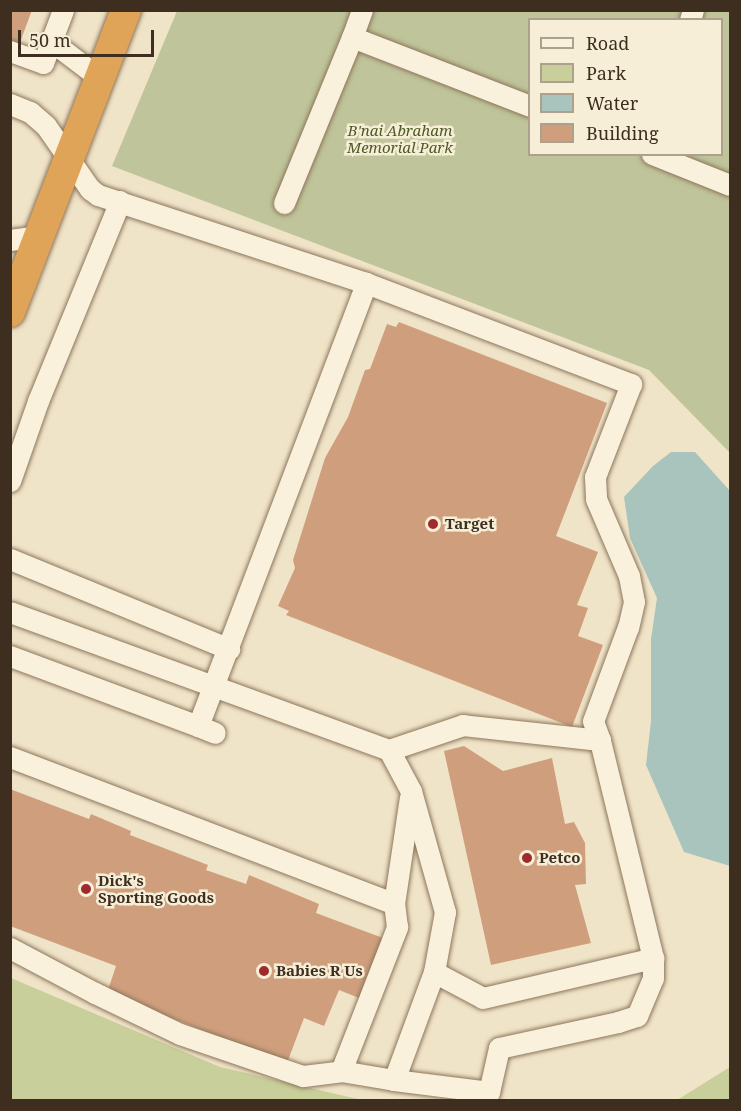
<!DOCTYPE html>
<style>
body{margin:0}
#map{position:relative;width:741px;height:1111px;overflow:hidden;background:#f0e4c8;font-family:"Noto Serif",serif}
div>[style]{position:absolute}
[style*='--x']{left:calc(var(--x)*1px);top:calc(var(--y)*1px);width:calc(var(--w)*1px);rotate:calc(var(--a)*1deg)}
.green>*{inset:0;background:#c9cf9b}
.cemetery>*{inset:0;background:#bfc49a}
.water>*{inset:0;background:#a9c4bc}
.building>*{inset:0;background:#cf9f7d}
.roads{filter:drop-shadow(0 0 2px #8d765c) drop-shadow(0 0 2px #8d765c)}
.minor>*{height:21px;margin:-10.5px;padding:0 10.5px;transform-origin:10.5px;border-radius:10.5px;background:#faf1dc}
.highway>*{height:30px;margin:-15px;padding:0 15px;transform-origin:15px;border-radius:15px;background:#e0a458}
.dots>*{width:16px;height:16px;translate:-50% -50%;box-sizing:border-box;border:3px solid #f7eed8;border-radius:50%}
span{translate:-50% -50%;white-space:nowrap;text-align:center;line-height:1.15;-webkit-text-stroke:5px #f7eed8;paint-order:stroke}
.park-label{font-size:15px;color:#4d5a26;font-style:italic}
.poi-label{font-size:15px;color:#3d2e20;font-weight:700}
.left{translate:0 -50%;text-align:left}
.frame{position:absolute;inset:0;border:12px solid #3d2e20;pointer-events:none}
.legend{position:absolute;left:528px;top:18px;width:195px;height:138px;box-sizing:border-box;background:#f7eed8;border:2px solid #ada18e;margin:0;padding:8px 10px;list-style:none;font-size:18px;color:#3d2e20}
.legend li{display:flex;align-items:center;gap:12px;height:30px}
.legend b{width:30px;border:2px solid #ada18e}
.scale{position:absolute;left:18px;top:30px;width:136px;height:27px;box-sizing:border-box;border:3px solid #3d2e20;border-top:0;padding-left:8px;font-size:18px;line-height:21px;white-space:nowrap;color:#3d2e20;-webkit-text-stroke:4px #f7eed8;paint-order:stroke}
</style>
<div id="map">
<div class="green">
<div style="clip-path:polygon(11px 978px,220px 1067px,362px 1100px,11px 1100px)"></div>
<div style="clip-path:polygon(730px 1067px,730px 1100px,677px 1100px)"></div>
</div>
<div class="cemetery">
<div style="clip-path:polygon(evenodd,177px 11px,730px 11px,730px 453px,649px 370px,112px 166px,177px 11px,530px 20px,722px 20px,722px 154px,530px 154px,530px 20px)"></div>
</div>
<div class="water">
<div style="clip-path:polygon(671px 452px,695px 452px,730px 491px,730px 866px,684px 852px,646px 765px,651px 721px,651px 639px,657px 598px,630px 538px,624px 497px,653px 466px)"></div>
</div>
<div class="building">
<div style="clip-path:polygon(10px 10px,32px 10px,19px 45px,10px 42px)"></div>
<div style="clip-path:polygon(399px 322px,607px 403px,556px 536px,598px 552px,577px 605px,588px 608px,578px 636px,603px 645px,572px 727px,286px 615px,289px 611px,278px 606px,295px 568px,293px 560px,325px 458px,348px 417px,365px 370px,370px 369px,387px 324px,396px 327px)"></div>
<div style="clip-path:polygon(464px 746px,503px 771px,552px 758px,565px 824px,574px 822px,585px 843px,586px 884px,575px 885px,591px 943px,491px 965px,444px 751px)"></div>
<div style="clip-path:polygon(10px 789px,89px 819px,91px 814px,131px 831px,130px 835px,208px 865px,206px 870px,246px 884px,249px 875px,319px 904px,316px 913px,383px 938px,359px 998px,339px 990px,324px 1026px,304px 1018px,287px 1063px,107px 993px,116px 966px,10px 926px)"></div>
</div>
<div class="roads">
<div class="minor">
<div style="--x:362;--y:10;--w:29;--a:110"></div>
<div style="--x:352;--y:37;--w:191;--a:21.2"></div>
<div style="--x:690;--y:20;--w:10;--a:-73"></div>
<div style="--x:51;--y:41;--w:61;--a:37.1"></div>
<div style="--x:10;--y:51;--w:35;--a:20"></div>
<div style="--x:43;--y:63;--w:57;--a:-69.3"></div>
<div style="--x:10;--y:104;--w:22;--a:22"></div>
<div style="--x:30;--y:112;--w:21;--a:41"></div>
<div style="--x:46;--y:126;--w:77;--a:55.1"></div>
<div style="--x:90;--y:189;--w:10;--a:37"></div>
<div style="--x:98;--y:195;--w:282;--a:18.2"></div>
<div style="--x:366;--y:283;--w:284;--a:20.9"></div>
<div style="--x:631;--y:384;--w:100;--a:111.2"></div>
<div style="--x:595;--y:477;--w:22;--a:87"></div>
<div style="--x:596;--y:499;--w:84;--a:66.8"></div>
<div style="--x:629;--y:576;--w:26;--a:79"></div>
<div style="--x:634;--y:602;--w:26;--a:103"></div>
<div style="--x:628;--y:627;--w:100;--a:110.4"></div>
<div style="--x:593;--y:721;--w:20;--a:70"></div>
<div style="--x:600;--y:740;--w:138;--a:-173.8"></div>
<div style="--x:463;--y:725;--w:78;--a:161.3"></div>
<div style="--x:389;--y:750;--w:403;--a:-160"></div>
<div style="--x:652;--y:154;--w:84;--a:21.7"></div>
<div style="--x:284;--y:203;--w:179;--a:-67.7"></div>
<div style="--x:10;--y:240;--w:30;--a:-8"></div>
<div style="--x:10;--y:481;--w:85;--a:-70.7"></div>
<div style="--x:38;--y:401;--w:216;--a:-67.7"></div>
<div style="--x:10;--y:559;--w:237;--a:22.3"></div>
<div style="--x:10;--y:656;--w:201;--a:20.4"></div>
<div style="--x:198;--y:726;--w:474;--a:-69.2"></div>
<div style="--x:198;--y:726;--w:18;--a:22"></div>
<div style="--x:389;--y:750;--w:47;--a:61.8"></div>
<div style="--x:411;--y:791;--w:126;--a:74.3"></div>
<div style="--x:445;--y:912;--w:61;--a:100.4"></div>
<div style="--x:434;--y:972;--w:115;--a:110.3"></div>
<div style="--x:394;--y:1080;--w:96;--a:7.2"></div>
<div style="--x:489;--y:1092;--w:45;--a:-77.2"></div>
<div style="--x:499;--y:1048;--w:122;--a:-12.3"></div>
<div style="--x:618;--y:1022;--w:20;--a:-18"></div>
<div style="--x:637;--y:1016;--w:41;--a:-67.2"></div>
<div style="--x:653;--y:978;--w:20;--a:-90"></div>
<div style="--x:653;--y:958;--w:224;--a:-103.7"></div>
<div style="--x:10;--y:757;--w:411;--a:20.9"></div>
<div style="--x:394;--y:904;--w:108;--a:-81.5"></div>
<div style="--x:10;--y:948;--w:96;--a:27.9"></div>
<div style="--x:95;--y:993;--w:94;--a:25.8"></div>
<div style="--x:180;--y:1034;--w:130;--a:18.9"></div>
<div style="--x:303;--y:1076;--w:38;--a:-7"></div>
<div style="--x:341;--y:1071;--w:54;--a:9.6"></div>
<div style="--x:434;--y:972;--w:55;--a:28"></div>
<div style="--x:483;--y:998;--w:175;--a:-13.2"></div>
<div style="--x:341;--y:1071;--w:155;--a:-68.7"></div>
<div style="--x:397;--y:927;--w:23;--a:-97"></div>
</div>
<div class="highway">
<div style="--x:10;--y:312;--w:324;--a:-69"></div>
</div>
</div>
<div class="dots">
<div style="left:433px;top:524px;background:#9e2a2b"></div>
<div style="left:527px;top:858px;background:#9e2a2b"></div>
<div style="left:86px;top:889px;background:#9e2a2b"></div>
<div style="left:264px;top:971px;background:#9e2a2b"></div>
</div>
<div class="park-label">
<span style="left:400px;top:139px">B'nai Abraham<br>Memorial Park</span>
</div>
<div class="poi-label">
<span class="left" style="left:445px;top:524px">Target</span>
<span class="left" style="left:539px;top:858px">Petco</span>
<span class="left" style="left:98px;top:889px">Dick's<br>Sporting Goods</span>
<span class="left" style="left:276px;top:971px">Babies R Us</span>
</div>
<div class="frame"></div>
<ul class="legend">
<li><b style="height:8px;background:#faf1dc"></b>Road</li>
<li><b style="height:16px;background:#c9cf9b"></b>Park</li>
<li><b style="height:16px;background:#a9c4bc"></b>Water</li>
<li><b style="height:16px;background:#cf9f7d"></b>Building</li>
</ul>
<div class="scale">50 m</div>
</div>
